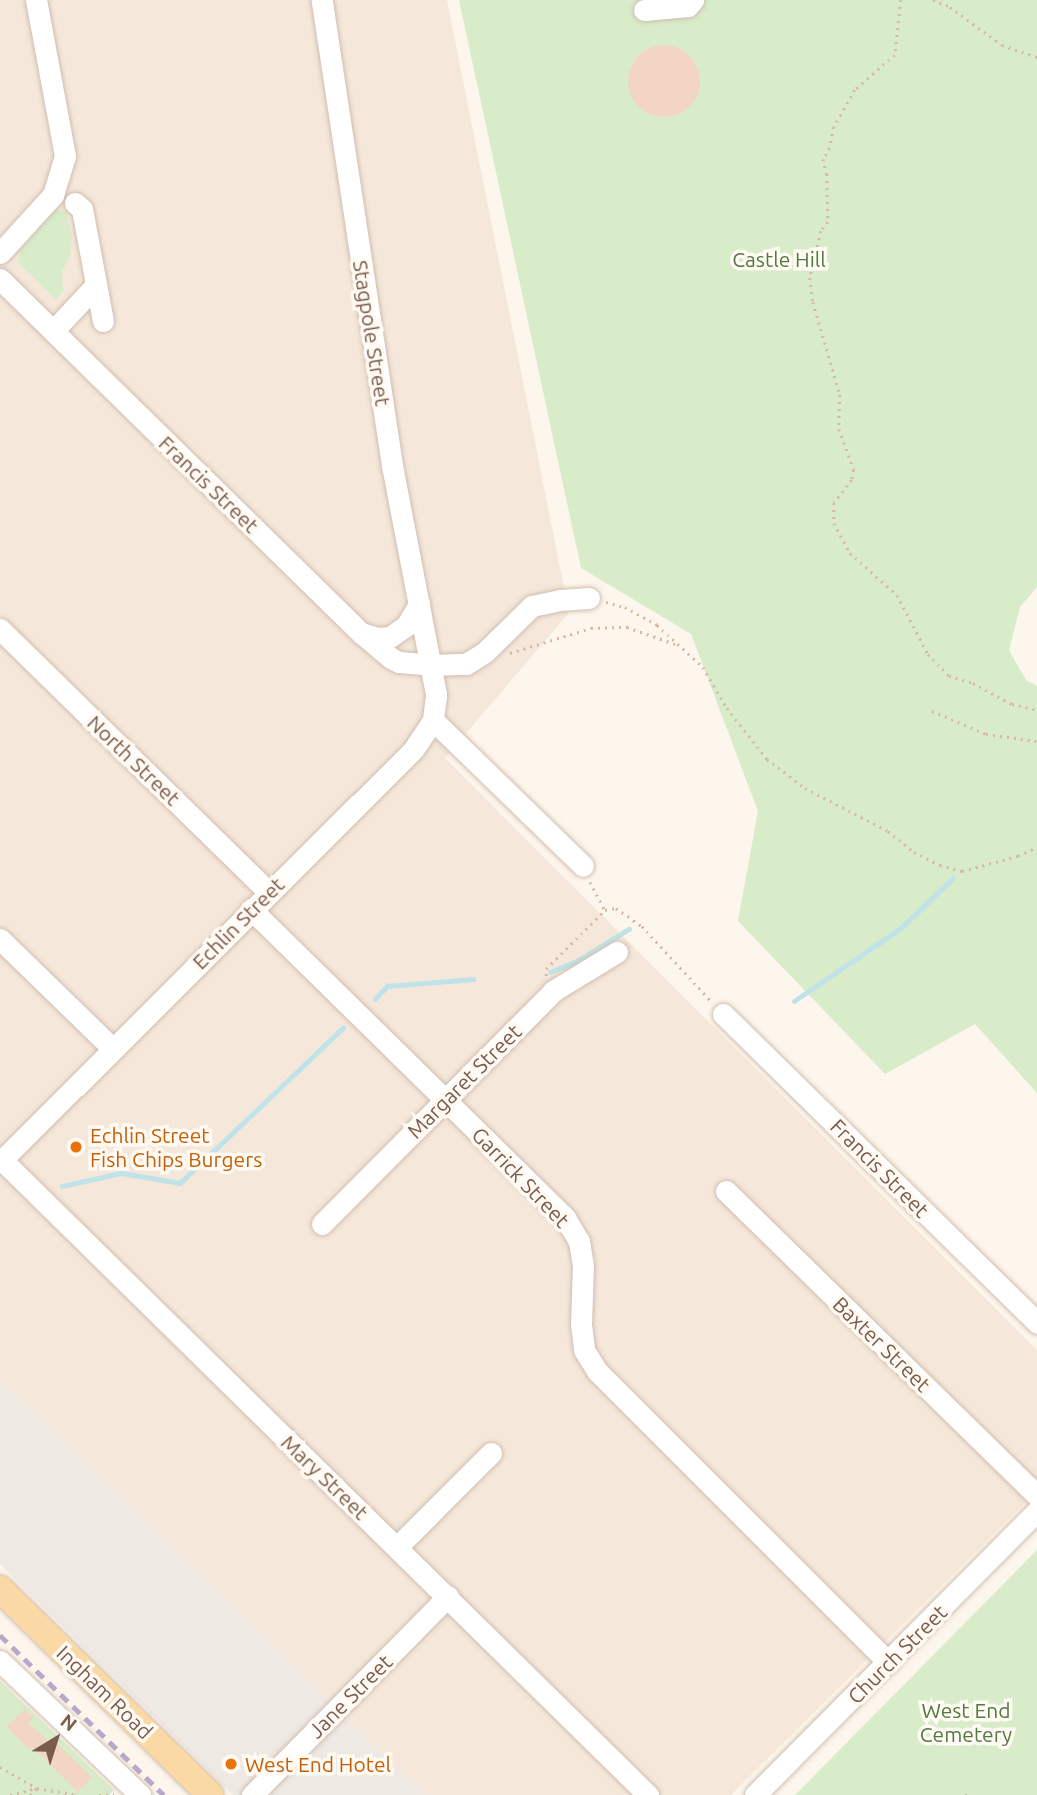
<!DOCTYPE html>
<style>
body{margin:0}
#map{position:relative;width:1037px;height:1795px;overflow:hidden;background:#fdf6ec;font-family:Ubuntu,sans-serif}
div>[style]{position:absolute}
[style*='--x']{left:calc(var(--x)*1px);top:calc(var(--y)*1px);width:calc(var(--w)*1px);rotate:calc(var(--a)*1deg)}
.residential>*{inset:0;background:#f5e8da}
.industrial>*{inset:0;background:#efe9e4}
.green>*{inset:0;background:#d8ecc9}
.stream>*{height:4.5px;margin:-2.25px;padding:0 2.25px;transform-origin:2.25px;border-radius:2.25px;background:#bfe3e8}
.building>*{inset:0;background:#f3d5c3}
.round{border-radius:50%}
.path>*{height:2.5px;margin-top:-1.25px;transform-origin:0;background:repeating-linear-gradient(90deg,#d9b8a5 0 2px,transparent 0 7px)}
.roads{filter:drop-shadow(0 0 2px #d1beb0) drop-shadow(0 0 2px #d1beb0)}
.minor>*{height:21px;margin:-10.5px;padding:0 10.5px;transform-origin:10.5px;border-radius:10.5px;background:#fff}
.major>*{height:26px;margin:-13px;padding:0 13px;transform-origin:13px;border-radius:13px;background:#fbd9a5}
.rail>*{height:4.5px;margin-top:-2.25px;transform-origin:0;background:repeating-linear-gradient(90deg,#b9a8c9 0 10px,transparent 0 17px)}
.dots>*{width:19px;height:19px;translate:-50% -50%;box-sizing:border-box;border:4px solid #fffaf3;border-radius:50%}
span{translate:-50% -50%;white-space:nowrap;text-align:center;line-height:1.15;-webkit-text-stroke:7px #fffaf3;paint-order:stroke}
.park-label{font-size:21px;color:#537a41}
.street-label{font-size:21px;color:#7a5c4d}
.food-label{font-size:21px;color:#c56008}
.left{translate:0 -50%;text-align:left}
.north{position:absolute;left:21px;top:1704px;width:70px;height:70px;-webkit-text-stroke:5px #fffaf3;paint-order:stroke;rotate:38deg;font-size:19px;font-weight:700;line-height:28px;text-align:center;color:#7a5c4d}
.north::after{content:'';display:block;margin:auto;width:24px;height:32px;background:#7a5c4d;clip-path:polygon(50% 0,100% 100%,50% 72%,0 100%)}
</style>
<div id="map">
<div class="residential">
<div style="clip-path:polygon(0 0,447px 0,569px 613px,445px 758px,1037px 1350px,1037px 1486px,1023px 1505px,731px 1795px,425px 1795px,0 1379px)"></div>
</div>
<div class="industrial">
<div style="clip-path:polygon(0 1379px,425px 1795px,233px 1795px,0 1564px)"></div>
</div>
<div class="green">
<div style="clip-path:polygon(459px 0,1037px 0,1037px 587px,1020px 607px,1009px 650px,1026px 680px,1037px 686px,1037px 1093px,975px 1024px,885px 1074px,738px 921px,758px 811px,691px 634px,581px 568px)"></div>
<div style="clip-path:polygon(53px 209px,66px 212px,72px 239px,70px 255px,62px 272px,63px 292px,56px 299px,18px 263px,21px 249px)"></div>
<div style="clip-path:polygon(1037px 1550px,1037px 1795px,795px 1795px)"></div>
<div style="clip-path:polygon(0 1681px,114px 1790px,109px 1795px,0 1795px)"></div>
</div>
<div class="stream">
<div style="--x:550;--y:972;--w:29;--a:-22"></div>
<div style="--x:577;--y:961;--w:61;--a:-31.6"></div>
<div style="--x:375;--y:999;--w:18;--a:-47"></div>
<div style="--x:387;--y:986;--w:87;--a:-4.6"></div>
<div style="--x:794;--y:1001;--w:130;--a:-34.3"></div>
<div style="--x:901;--y:928;--w:71;--a:-43.9"></div>
<div style="--x:62;--y:1186;--w:60;--a:-12.4"></div>
<div style="--x:121;--y:1173;--w:60;--a:9.6"></div>
<div style="--x:180;--y:1183;--w:225;--a:-43.6"></div>
</div>
<div class="building">
<div class="round" style="left:628px;top:45px;width:72px;height:72px"></div>
<div style="clip-path:polygon(25px 1709px,34px 1718px,28px 1723px,48px 1741px,51px 1738px,92px 1777px,78px 1792px,32px 1747px,29px 1749px,18px 1739px,7px 1726px)"></div>
</div>
<div class="path">
<div style="--x:901;--y:0;--w:55;--a:96.2"></div>
<div style="--x:895;--y:55;--w:53;--a:138.8"></div>
<div style="--x:855;--y:90;--w:43;--a:119.6"></div>
<div style="--x:834;--y:127;--w:21;--a:101"></div>
<div style="--x:830;--y:148;--w:13;--a:122"></div>
<div style="--x:823;--y:159;--w:16;--a:75"></div>
<div style="--x:827;--y:174;--w:48;--a:88.8"></div>
<div style="--x:828;--y:222;--w:11;--a:128"></div>
<div style="--x:821;--y:231;--w:48;--a:103.2"></div>
<div style="--x:810;--y:278;--w:24;--a:83"></div>
<div style="--x:813;--y:302;--w:97;--a:73.8"></div>
<div style="--x:840;--y:395;--w:34;--a:92"></div>
<div style="--x:839;--y:429;--w:44;--a:69.9"></div>
<div style="--x:854;--y:470;--w:10;--a:101"></div>
<div style="--x:852;--y:480;--w:29;--a:128"></div>
<div style="--x:834;--y:503;--w:20;--a:90"></div>
<div style="--x:834;--y:523;--w:34;--a:62"></div>
<div style="--x:850;--y:553;--w:63;--a:41.8"></div>
<div style="--x:897;--y:595;--w:67;--a:62.3"></div>
<div style="--x:928;--y:654;--w:30;--a:46"></div>
<div style="--x:949;--y:676;--w:25;--a:16"></div>
<div style="--x:973;--y:683;--w:44;--a:28.3"></div>
<div style="--x:1012;--y:704;--w:26;--a:13"></div>
<div style="--x:933;--y:0;--w:18;--a:22"></div>
<div style="--x:950;--y:7;--w:64;--a:36.2"></div>
<div style="--x:1002;--y:45;--w:37;--a:19"></div>
<div style="--x:606;--y:602;--w:20;--a:15"></div>
<div style="--x:625;--y:607;--w:37;--a:29"></div>
<div style="--x:657;--y:625;--w:62;--a:42.4"></div>
<div style="--x:703;--y:667;--w:48;--a:59.7"></div>
<div style="--x:727;--y:708;--w:65;--a:51.9"></div>
<div style="--x:767;--y:759;--w:48;--a:37.3"></div>
<div style="--x:805;--y:788;--w:93;--a:27.4"></div>
<div style="--x:888;--y:831;--w:33;--a:39"></div>
<div style="--x:914;--y:852;--w:29;--a:27"></div>
<div style="--x:940;--y:865;--w:23;--a:15"></div>
<div style="--x:962;--y:871;--w:58;--a:-15"></div>
<div style="--x:1018;--y:856;--w:21;--a:-25"></div>
<div style="--x:510;--y:653;--w:85;--a:-17.2"></div>
<div style="--x:591;--y:628;--w:36;--a:-2"></div>
<div style="--x:627;--y:627;--w:51;--a:19.5"></div>
<div style="--x:932;--y:711;--w:59;--a:23.1"></div>
<div style="--x:986;--y:734;--w:51;--a:7.8"></div>
<div style="--x:590;--y:882;--w:32;--a:62"></div>
<div style="--x:605;--y:910;--w:11;--a:-10"></div>
<div style="--x:616;--y:908;--w:32;--a:35"></div>
<div style="--x:642;--y:926;--w:103;--a:47.4"></div>
<div style="--x:546;--y:976;--w:7;--a:-90"></div>
<div style="--x:546;--y:969;--w:83;--a:-45"></div>
<div style="--x:0;--y:1767;--w:43;--a:29.6"></div>
<div style="--x:37;--y:1788;--w:42;--a:9.7"></div>
<div style="--x:10;--y:1795;--w:28;--a:-15"></div>
<div style="--x:30;--y:1795;--w:10;--a:-45"></div>
<div style="--x:99;--y:1795;--w:15;--a:-4"></div>
<div style="--x:965;--y:1795;--w:2;--a:0"></div>
</div>
<div class="roads">
<div class="minor">
<div style="--x:644;--y:10;--w:44;--a:-5.2"></div>
<div style="--x:688;--y:6;--w:8;--a:-50"></div>
<div style="--x:75;--y:203;--w:9;--a:41"></div>
<div style="--x:82;--y:209;--w:114;--a:79.4"></div>
<div style="--x:0;--y:253;--w:79;--a:-47.6"></div>
<div style="--x:53;--y:195;--w:41;--a:-72.9"></div>
<div style="--x:65;--y:156;--w:159;--a:-100.5"></div>
<div style="--x:0;--y:279;--w:506;--a:44.44"></div>
<div style="--x:361;--y:633;--w:39;--a:40"></div>
<div style="--x:391;--y:658;--w:9;--a:27"></div>
<div style="--x:399;--y:662;--w:32;--a:5"></div>
<div style="--x:431;--y:665;--w:35;--a:-2"></div>
<div style="--x:466;--y:664;--w:22;--a:-32"></div>
<div style="--x:485;--y:652;--w:66;--a:-44.4"></div>
<div style="--x:532;--y:606;--w:29;--a:-12"></div>
<div style="--x:560;--y:600;--w:29;--a:-4"></div>
<div style="--x:53;--y:331;--w:63;--a:-46.9"></div>
<div style="--x:0;--y:629;--w:376;--a:44.4"></div>
<div style="--x:361;--y:633;--w:19;--a:16"></div>
<div style="--x:379;--y:638;--w:11;--a:-5"></div>
<div style="--x:390;--y:637;--w:19;--a:-35"></div>
<div style="--x:406;--y:626;--w:26;--a:-59"></div>
<div style="--x:433;--y:720;--w:209;--a:44.2"></div>
<div style="--x:251;--y:909;--w:441;--a:44.5"></div>
<div style="--x:565;--y:1218;--w:27;--a:59"></div>
<div style="--x:579;--y:1241;--w:24;--a:81"></div>
<div style="--x:583;--y:1265;--w:59;--a:91.9"></div>
<div style="--x:581;--y:1324;--w:26;--a:83"></div>
<div style="--x:584;--y:1350;--w:25;--a:58"></div>
<div style="--x:597;--y:1371;--w:412;--a:45"></div>
<div style="--x:0;--y:939;--w:158;--a:44.2"></div>
<div style="--x:723;--y:1014;--w:441;--a:44.5"></div>
<div style="--x:2;--y:1160;--w:906;--a:44.51"></div>
<div style="--x:0;--y:1162;--w:583;--a:-44.93"></div>
<div style="--x:413;--y:750;--w:36;--a:-56"></div>
<div style="--x:433;--y:720;--w:26;--a:-83"></div>
<div style="--x:436;--y:694;--w:233;--a:-100.9"></div>
<div style="--x:392;--y:465;--w:470;--a:-98.6"></div>
<div style="--x:726;--y:1191;--w:436;--a:44.4"></div>
<div style="--x:322;--y:1224;--w:328;--a:-45.2"></div>
<div style="--x:553;--y:991;--w:75;--a:-31.4"></div>
<div style="--x:397;--y:1547;--w:133;--a:-45"></div>
<div style="--x:0;--y:1661;--w:194;--a:43.7"></div>
<div style="--x:252;--y:1795;--w:279;--a:-45.4"></div>
<div style="--x:755;--y:1795;--w:400;--a:-45.2"></div>
</div>
<div class="major">
<div style="--x:0;--y:1589;--w:294;--a:44.4"></div>
</div>
</div>
<div class="rail">
<div style="--x:0;--y:1635;--w:229;--a:44.3"></div>
</div>
<div class="dots">
<div style="left:76px;top:1147px;background:#e8710a"></div>
<div style="left:231px;top:1764px;background:#e8710a"></div>
</div>
<div class="park-label">
<span style="left:779px;top:259px">Castle Hill</span>
<span style="left:966px;top:1722px">West End<br>Cemetery</span>
</div>
<div class="street-label">
<span style="left:372px;top:333px;rotate:81deg">Stagpole Street</span>
<span style="left:209px;top:484px;rotate:44deg">Francis Street</span>
<span style="left:134px;top:760px;rotate:44deg">North Street</span>
<span style="left:238px;top:923px;rotate:-45deg">Echlin Street</span>
<span style="left:464px;top:1081px;rotate:-45deg">Margaret Street</span>
<span style="left:880px;top:1168px;rotate:45deg">Francis Street</span>
<span style="left:521px;top:1177px;rotate:46deg">Garrick Street</span>
<span style="left:882px;top:1344px;rotate:44deg">Baxter Street</span>
<span style="left:325px;top:1477px;rotate:44deg">Mary Street</span>
<span style="left:897px;top:1654px;rotate:-45deg">Church Street</span>
<span style="left:105px;top:1692px;rotate:44deg">Ingham Road</span>
<span style="left:350px;top:1696px;rotate:-45deg">Jane Street</span>
</div>
<div class="food-label">
<span class="left" style="left:90px;top:1147px">Echlin Street<br>Fish Chips Burgers</span>
<span class="left" style="left:245px;top:1764px">West End Hotel</span>
</div>
<div class="north">N</div>
</div>
